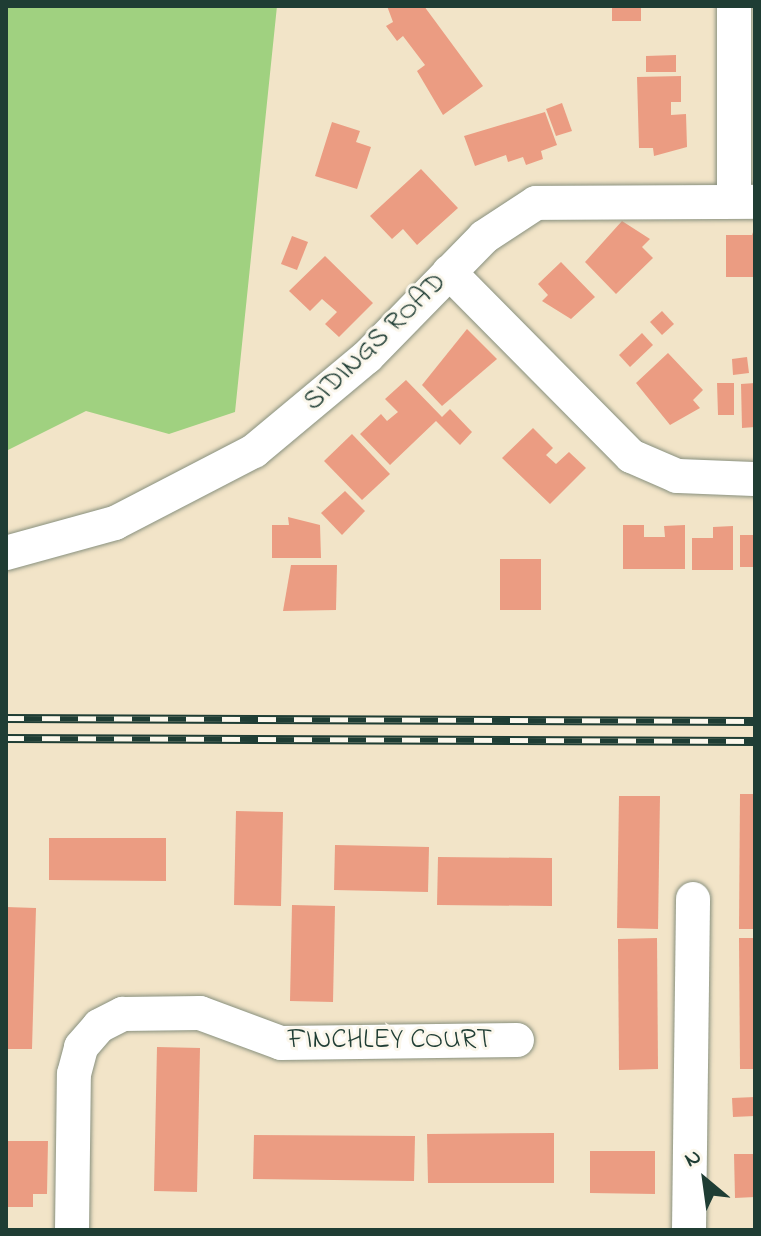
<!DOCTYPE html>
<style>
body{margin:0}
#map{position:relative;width:761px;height:1236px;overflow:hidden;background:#f2e4c8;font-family:"Indie Flower",sans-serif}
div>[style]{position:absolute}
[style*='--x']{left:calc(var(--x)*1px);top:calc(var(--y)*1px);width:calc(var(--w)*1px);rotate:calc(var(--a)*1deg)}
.green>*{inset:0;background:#a0d180}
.building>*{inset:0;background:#eb9c82}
.roads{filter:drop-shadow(0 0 2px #88907e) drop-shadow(0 0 2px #88907e)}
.street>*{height:34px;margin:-17px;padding:0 17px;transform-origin:17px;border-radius:17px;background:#fff}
.rail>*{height:9px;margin-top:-4.5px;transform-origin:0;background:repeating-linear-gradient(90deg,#fbf7ec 0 18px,#1f3d34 0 36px);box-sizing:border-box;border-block:2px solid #1f3d34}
span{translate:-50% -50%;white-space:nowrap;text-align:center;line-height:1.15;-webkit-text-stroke:6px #fbf7ec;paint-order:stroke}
.street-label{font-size:28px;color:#1f3d34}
.frame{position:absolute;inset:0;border:8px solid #1f3d34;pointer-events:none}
.north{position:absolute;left:665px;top:1140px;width:80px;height:80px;-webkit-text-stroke:6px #fbf7ec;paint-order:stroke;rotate:331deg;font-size:22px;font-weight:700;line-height:32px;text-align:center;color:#1f3d34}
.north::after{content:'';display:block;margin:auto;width:28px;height:36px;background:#1f3d34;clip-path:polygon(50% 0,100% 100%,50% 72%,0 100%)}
</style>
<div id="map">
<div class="green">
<div style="clip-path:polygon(6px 6px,277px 6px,235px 412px,169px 434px,86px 411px,6px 451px)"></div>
</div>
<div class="building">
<div style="clip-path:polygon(387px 6px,424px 6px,483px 86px,443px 115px,417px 71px,425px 65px,403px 36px,397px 41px,386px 26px,393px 22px)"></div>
<div style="clip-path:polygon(612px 6px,641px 6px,641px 21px,612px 21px)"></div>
<div style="clip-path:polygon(676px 55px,676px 72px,646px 72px,646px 56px)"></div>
<div style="clip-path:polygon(681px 76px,681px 102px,671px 102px,671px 115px,686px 114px,687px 147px,654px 156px,653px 148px,639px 148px,637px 77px)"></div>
<div style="clip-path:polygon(562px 103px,572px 131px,556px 136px,546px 109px)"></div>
<div style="clip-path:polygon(545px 112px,557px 145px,541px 151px,543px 159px,526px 165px,523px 157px,508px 162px,506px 155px,475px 166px,464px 136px)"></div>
<div style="clip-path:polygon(332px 122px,360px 131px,356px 142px,371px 147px,357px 189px,315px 176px)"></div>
<div style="clip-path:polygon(421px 169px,458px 208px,417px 245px,403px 229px,392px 239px,370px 216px)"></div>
<div style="clip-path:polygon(622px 221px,650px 239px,642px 247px,653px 258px,616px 294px,585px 262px)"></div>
<div style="clip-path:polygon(755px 226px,755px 277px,726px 277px,726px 235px,752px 235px)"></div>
<div style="clip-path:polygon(292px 236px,308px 242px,297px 270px,281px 264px)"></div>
<div style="clip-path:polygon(325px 256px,373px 303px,339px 337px,325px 324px,337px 312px,322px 299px,310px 311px,289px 291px)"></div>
<div style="clip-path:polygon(561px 262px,595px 297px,571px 319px,542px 301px,548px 295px,538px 284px)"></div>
<div style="clip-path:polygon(662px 311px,674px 324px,662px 335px,650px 322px)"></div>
<div style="clip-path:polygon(467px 329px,497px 359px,442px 406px,422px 385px)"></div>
<div style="clip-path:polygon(642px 333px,653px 345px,630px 367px,619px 355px)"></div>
<div style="clip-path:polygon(668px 353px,703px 390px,693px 400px,700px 408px,670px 425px,636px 383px)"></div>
<div style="clip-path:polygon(747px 357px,749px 373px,733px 375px,732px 359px)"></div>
<div style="clip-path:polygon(406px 380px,442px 417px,450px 409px,472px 432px,460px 445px,436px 421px,390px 465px,360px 434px,381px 414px,387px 421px,398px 412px,385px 399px)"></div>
<div style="clip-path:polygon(717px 383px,734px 383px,734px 415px,718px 415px)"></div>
<div style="clip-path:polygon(755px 383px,755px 427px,742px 428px,741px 384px)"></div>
<div style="clip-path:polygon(533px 428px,553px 448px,546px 455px,556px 464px,569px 452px,586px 468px,550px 504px,502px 458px)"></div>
<div style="clip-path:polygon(352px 434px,390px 474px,362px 500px,324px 461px)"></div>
<div style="clip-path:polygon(345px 491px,365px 511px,342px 535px,321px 513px)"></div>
<div style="clip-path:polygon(288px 517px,320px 525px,321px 558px,272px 558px,272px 525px,289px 525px)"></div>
<div style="clip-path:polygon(623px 525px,644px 525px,644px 537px,665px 537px,664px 526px,685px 525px,685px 569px,623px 569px)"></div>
<div style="clip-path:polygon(733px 526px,733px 570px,692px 570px,692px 538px,713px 538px,713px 527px)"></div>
<div style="clip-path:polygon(740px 535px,755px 535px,755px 567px,740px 567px)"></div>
<div style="clip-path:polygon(500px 559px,541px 559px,541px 610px,500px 610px)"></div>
<div style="clip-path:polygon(291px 565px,337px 565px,336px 610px,283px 611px)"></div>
<div style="clip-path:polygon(740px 794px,755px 794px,755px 929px,739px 929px)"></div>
<div style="clip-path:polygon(619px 796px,660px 796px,658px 929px,617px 928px)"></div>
<div style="clip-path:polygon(236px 811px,283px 812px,281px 906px,234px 905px)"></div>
<div style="clip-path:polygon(49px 838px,166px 838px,166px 881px,49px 880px)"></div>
<div style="clip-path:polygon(335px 845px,429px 847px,428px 892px,334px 890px)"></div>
<div style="clip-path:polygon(438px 857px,552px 858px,552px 906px,437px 905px)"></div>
<div style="clip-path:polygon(292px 905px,335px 906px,333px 1002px,290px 1001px)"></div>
<div style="clip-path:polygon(6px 907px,36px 908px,32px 1049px,6px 1049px)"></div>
<div style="clip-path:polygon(657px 938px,658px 1069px,619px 1070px,618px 939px)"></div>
<div style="clip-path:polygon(739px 938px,755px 938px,755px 1069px,740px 1069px)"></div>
<div style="clip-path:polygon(157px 1047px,200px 1048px,197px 1192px,154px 1191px)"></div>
<div style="clip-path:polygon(755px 1097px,755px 1116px,733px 1117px,732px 1098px)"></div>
<div style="clip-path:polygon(554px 1133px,554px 1183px,428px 1183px,427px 1134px)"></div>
<div style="clip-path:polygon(254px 1135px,415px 1136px,414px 1181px,253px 1179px)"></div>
<div style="clip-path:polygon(6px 1141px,48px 1141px,47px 1194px,33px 1194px,33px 1207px,8px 1207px)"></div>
<div style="clip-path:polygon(590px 1151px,655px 1151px,655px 1194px,590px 1193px)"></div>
<div style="clip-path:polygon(734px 1154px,755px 1154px,755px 1197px,735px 1198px)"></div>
</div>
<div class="roads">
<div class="street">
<div style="--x:734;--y:6;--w:195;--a:90"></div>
<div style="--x:449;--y:272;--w:259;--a:45.3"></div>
<div style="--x:631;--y:456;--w:50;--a:23.5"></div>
<div style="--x:677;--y:476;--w:78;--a:2.2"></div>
<div style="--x:6;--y:553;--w:113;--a:-15.4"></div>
<div style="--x:115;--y:523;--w:157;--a:-27.4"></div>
<div style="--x:254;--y:451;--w:147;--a:-39.8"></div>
<div style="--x:367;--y:357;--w:168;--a:-45.7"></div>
<div style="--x:484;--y:237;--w:62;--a:-33.2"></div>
<div style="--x:536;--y:203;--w:219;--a:-0.3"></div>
<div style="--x:72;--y:1230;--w:156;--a:-89.3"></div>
<div style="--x:74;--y:1074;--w:28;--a:-75"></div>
<div style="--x:81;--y:1047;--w:28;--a:-49"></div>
<div style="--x:99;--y:1026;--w:27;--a:-27"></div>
<div style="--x:123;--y:1014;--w:77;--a:-0.7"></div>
<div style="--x:200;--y:1013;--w:86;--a:20.3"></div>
<div style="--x:281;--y:1043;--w:236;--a:-0.7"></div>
<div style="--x:689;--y:1230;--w:331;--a:-89.3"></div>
</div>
</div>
<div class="rail">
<div style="--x:6;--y:718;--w:749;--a:0.23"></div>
<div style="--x:6;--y:738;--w:749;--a:0.23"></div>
</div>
<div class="street-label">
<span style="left:376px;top:343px;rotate:-44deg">SIDINGS ROAD</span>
<span style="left:390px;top:1041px">FINCHLEY COURT</span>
</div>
<div class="frame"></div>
<div class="north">N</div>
</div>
